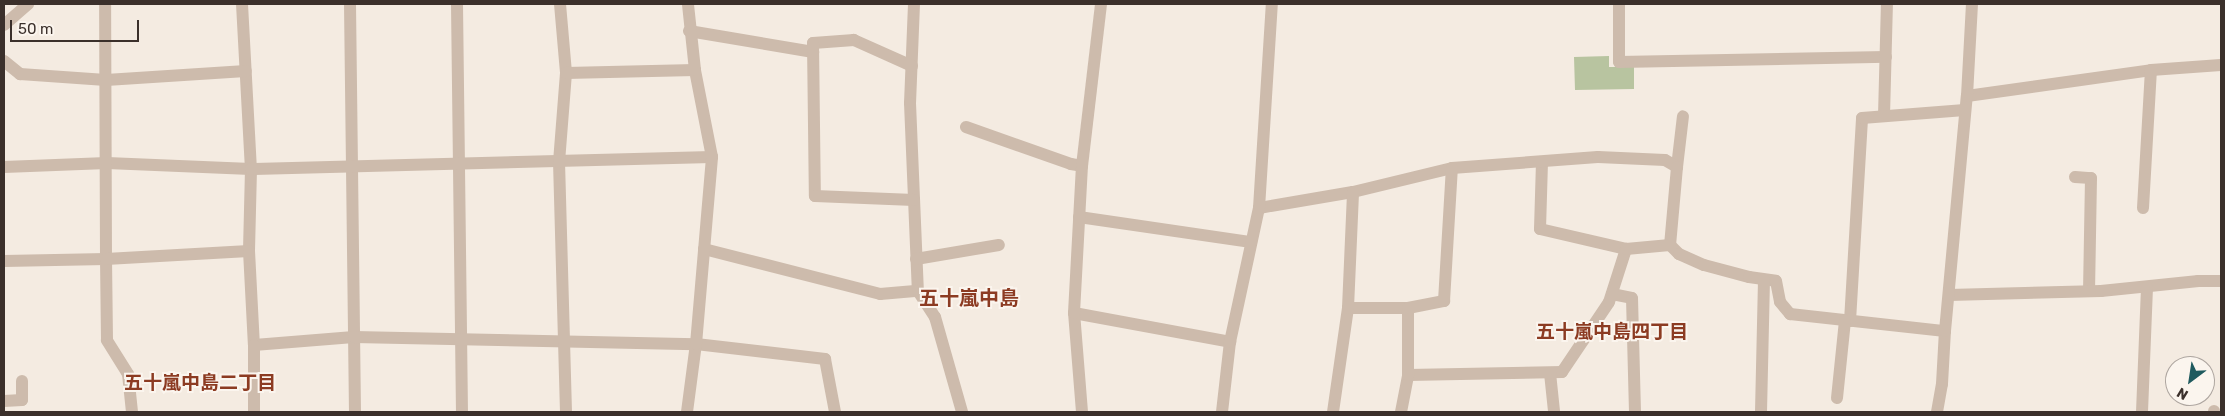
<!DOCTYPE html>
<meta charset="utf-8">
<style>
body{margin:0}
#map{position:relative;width:2225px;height:416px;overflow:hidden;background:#f4ebe1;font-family:Rubik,"Noto Sans JP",sans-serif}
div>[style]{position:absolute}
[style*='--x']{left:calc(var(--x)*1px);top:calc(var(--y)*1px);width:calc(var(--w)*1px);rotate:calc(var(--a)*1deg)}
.green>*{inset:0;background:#b8c4a0}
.minor>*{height:12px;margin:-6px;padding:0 6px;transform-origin:6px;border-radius:6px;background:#cdbbac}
span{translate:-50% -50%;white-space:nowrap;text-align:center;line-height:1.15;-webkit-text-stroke:4px #fbf5ee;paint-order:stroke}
.neighbourhood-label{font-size:19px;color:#8c3b22;font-weight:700}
.quarter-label{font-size:20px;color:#8c3b22;font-weight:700}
.frame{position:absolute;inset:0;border:5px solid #3b302b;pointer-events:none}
.north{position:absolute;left:2165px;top:356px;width:50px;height:50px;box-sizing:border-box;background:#fbf5ee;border:1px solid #aea6a0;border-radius:50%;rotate:211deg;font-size:14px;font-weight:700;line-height:20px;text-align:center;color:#3b302b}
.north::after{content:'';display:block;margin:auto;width:18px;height:22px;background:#1f5a5e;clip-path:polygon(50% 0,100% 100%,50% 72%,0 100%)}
.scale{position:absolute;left:10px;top:20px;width:129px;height:22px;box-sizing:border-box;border:2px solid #3b302b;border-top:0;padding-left:6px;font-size:15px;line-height:18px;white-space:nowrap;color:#3b302b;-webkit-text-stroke:4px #fbf5ee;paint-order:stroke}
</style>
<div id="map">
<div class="green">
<div style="clip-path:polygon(1609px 56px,1609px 67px,1634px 67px,1634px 89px,1575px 90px,1574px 57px)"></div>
</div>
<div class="minor">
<div style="--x:242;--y:4;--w:165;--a:86.9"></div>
<div style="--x:251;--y:169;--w:82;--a:91.4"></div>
<div style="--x:350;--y:4;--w:408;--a:89.3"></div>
<div style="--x:457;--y:4;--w:408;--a:89.3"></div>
<div style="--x:560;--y:4;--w:69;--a:85"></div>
<div style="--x:914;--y:4;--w:99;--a:92.3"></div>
<div style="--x:910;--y:103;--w:188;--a:87.6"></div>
<div style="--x:1619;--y:4;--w:58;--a:90"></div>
<div style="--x:1619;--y:62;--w:267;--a:-1.1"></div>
<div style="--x:4;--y:25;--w:32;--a:-41"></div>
<div style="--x:689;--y:31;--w:126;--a:9.6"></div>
<div style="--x:4;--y:61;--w:21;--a:39"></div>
<div style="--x:20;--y:74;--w:86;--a:4"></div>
<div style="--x:106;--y:80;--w:140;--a:-3.7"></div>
<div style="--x:912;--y:66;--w:64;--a:-155.9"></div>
<div style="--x:854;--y:40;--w:41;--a:175.8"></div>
<div style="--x:813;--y:43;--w:153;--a:89.3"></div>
<div style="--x:815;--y:196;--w:99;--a:2.3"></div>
<div style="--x:1967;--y:96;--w:186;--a:-8"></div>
<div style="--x:2151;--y:70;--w:70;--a:-4.1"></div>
<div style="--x:1884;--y:116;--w:112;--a:-88.5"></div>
<div style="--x:966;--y:127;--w:111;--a:19.4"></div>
<div style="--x:1071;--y:164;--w:11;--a:10"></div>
<div style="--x:1542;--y:162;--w:67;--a:91.7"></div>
<div style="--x:1540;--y:229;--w:88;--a:13.1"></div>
<div style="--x:4;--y:167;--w:103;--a:-2.2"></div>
<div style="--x:107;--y:163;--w:144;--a:2.4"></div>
<div style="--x:251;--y:169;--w:461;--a:-1.5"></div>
<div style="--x:1677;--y:167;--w:51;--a:-83.3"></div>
<div style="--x:2075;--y:177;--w:16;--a:4"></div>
<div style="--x:2091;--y:178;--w:113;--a:91"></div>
<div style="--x:1259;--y:208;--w:95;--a:-9.7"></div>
<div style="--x:1353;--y:192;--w:102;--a:-13.6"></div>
<div style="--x:1452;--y:168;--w:146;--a:-4.3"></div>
<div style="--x:1598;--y:157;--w:67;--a:2.6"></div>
<div style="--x:1665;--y:160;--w:14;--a:30"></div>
<div style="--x:1677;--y:167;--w:78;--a:95.1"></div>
<div style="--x:1670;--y:245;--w:13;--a:45"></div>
<div style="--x:1679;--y:254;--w:27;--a:24"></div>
<div style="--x:1704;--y:265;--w:47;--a:14.9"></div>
<div style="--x:1749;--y:277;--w:27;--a:8"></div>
<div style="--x:1776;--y:281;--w:21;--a:79"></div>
<div style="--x:1780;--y:302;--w:16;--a:50"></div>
<div style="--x:1790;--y:314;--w:156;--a:6.3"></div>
<div style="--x:2143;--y:208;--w:138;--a:-86.7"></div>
<div style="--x:1079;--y:217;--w:174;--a:8.3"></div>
<div style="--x:704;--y:249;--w:182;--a:14.3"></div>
<div style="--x:880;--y:294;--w:38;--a:-5"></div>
<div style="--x:918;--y:291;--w:31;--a:57"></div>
<div style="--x:935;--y:317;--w:99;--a:74.1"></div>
<div style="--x:916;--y:259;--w:84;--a:-9.6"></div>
<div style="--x:4;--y:261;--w:102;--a:-1.1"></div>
<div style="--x:106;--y:259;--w:255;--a:-90.2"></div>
<div style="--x:1612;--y:294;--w:20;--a:11"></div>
<div style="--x:1632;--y:298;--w:114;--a:88.5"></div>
<div style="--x:1949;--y:295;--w:152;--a:-1.5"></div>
<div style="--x:2101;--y:291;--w:98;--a:-5.9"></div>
<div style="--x:2198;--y:281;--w:23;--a:0"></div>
<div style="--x:1348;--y:308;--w:60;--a:0"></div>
<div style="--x:1074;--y:313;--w:159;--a:10.5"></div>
<div style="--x:1850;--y:321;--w:203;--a:-86.6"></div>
<div style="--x:1862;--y:118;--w:103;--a:-4.4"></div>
<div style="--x:1550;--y:373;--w:39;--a:84"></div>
<div style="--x:1408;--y:375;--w:154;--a:-1.1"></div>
<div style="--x:1562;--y:372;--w:84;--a:-56.1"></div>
<div style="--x:1609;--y:302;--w:56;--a:-72.2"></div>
<div style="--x:1626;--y:249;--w:44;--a:-5.2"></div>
<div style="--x:1837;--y:398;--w:78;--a:-84.1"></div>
<div style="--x:4;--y:401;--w:18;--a:-3"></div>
<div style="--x:22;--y:400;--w:19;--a:-90"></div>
<div style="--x:132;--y:412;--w:38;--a:-96"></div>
<div style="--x:128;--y:374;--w:40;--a:-122"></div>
<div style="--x:107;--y:340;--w:81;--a:-90.7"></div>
<div style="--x:106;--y:259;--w:143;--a:-3.2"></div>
<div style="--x:249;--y:251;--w:94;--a:87"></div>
<div style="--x:254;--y:345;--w:100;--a:-4.6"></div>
<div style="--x:354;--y:337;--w:342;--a:1.2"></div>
<div style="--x:696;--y:344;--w:130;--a:6.6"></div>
<div style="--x:825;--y:359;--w:54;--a:79.3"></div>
<div style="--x:254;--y:412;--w:67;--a:-90"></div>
<div style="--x:566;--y:412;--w:250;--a:-91.6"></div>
<div style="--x:559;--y:162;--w:89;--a:-85.5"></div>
<div style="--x:566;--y:73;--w:129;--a:-1.3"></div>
<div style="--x:687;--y:412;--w:69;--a:-82.5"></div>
<div style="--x:696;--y:344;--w:188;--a:-85.1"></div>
<div style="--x:712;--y:157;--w:89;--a:-101.1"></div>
<div style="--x:695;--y:70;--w:66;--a:-96.1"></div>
<div style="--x:1082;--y:412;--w:99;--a:-94.6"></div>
<div style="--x:1074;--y:313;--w:147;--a:-86.9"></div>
<div style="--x:1082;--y:166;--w:163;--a:-83.3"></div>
<div style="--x:1222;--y:412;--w:70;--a:-83.5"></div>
<div style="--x:1230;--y:342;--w:137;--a:-77.8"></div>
<div style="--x:1259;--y:208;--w:204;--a:-86.4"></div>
<div style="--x:1333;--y:412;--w:105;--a:-81.8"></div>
<div style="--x:1348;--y:308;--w:116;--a:-87.5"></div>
<div style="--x:1401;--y:412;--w:38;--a:-79"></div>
<div style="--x:1408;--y:375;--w:67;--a:-90"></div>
<div style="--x:1408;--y:308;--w:37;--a:-11"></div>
<div style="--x:1444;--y:301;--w:133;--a:-86.6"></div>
<div style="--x:1761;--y:412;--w:132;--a:-88.7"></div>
<div style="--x:1937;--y:412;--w:28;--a:-80"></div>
<div style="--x:1942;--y:384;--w:53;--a:-86.8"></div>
<div style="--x:1945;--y:331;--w:236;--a:-84.7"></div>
<div style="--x:1967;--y:96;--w:92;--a:-86.9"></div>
<div style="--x:2142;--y:412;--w:125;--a:-87.7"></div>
<div style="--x:2214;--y:412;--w:1;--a:-90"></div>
</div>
<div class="neighbourhood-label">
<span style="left:1612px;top:332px">五十嵐中島四丁目</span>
<span style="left:200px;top:383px">五十嵐中島二丁目</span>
</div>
<div class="quarter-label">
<span style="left:969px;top:298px">五十嵐中島</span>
</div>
<div class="frame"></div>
<div class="north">N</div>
<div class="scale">50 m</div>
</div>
